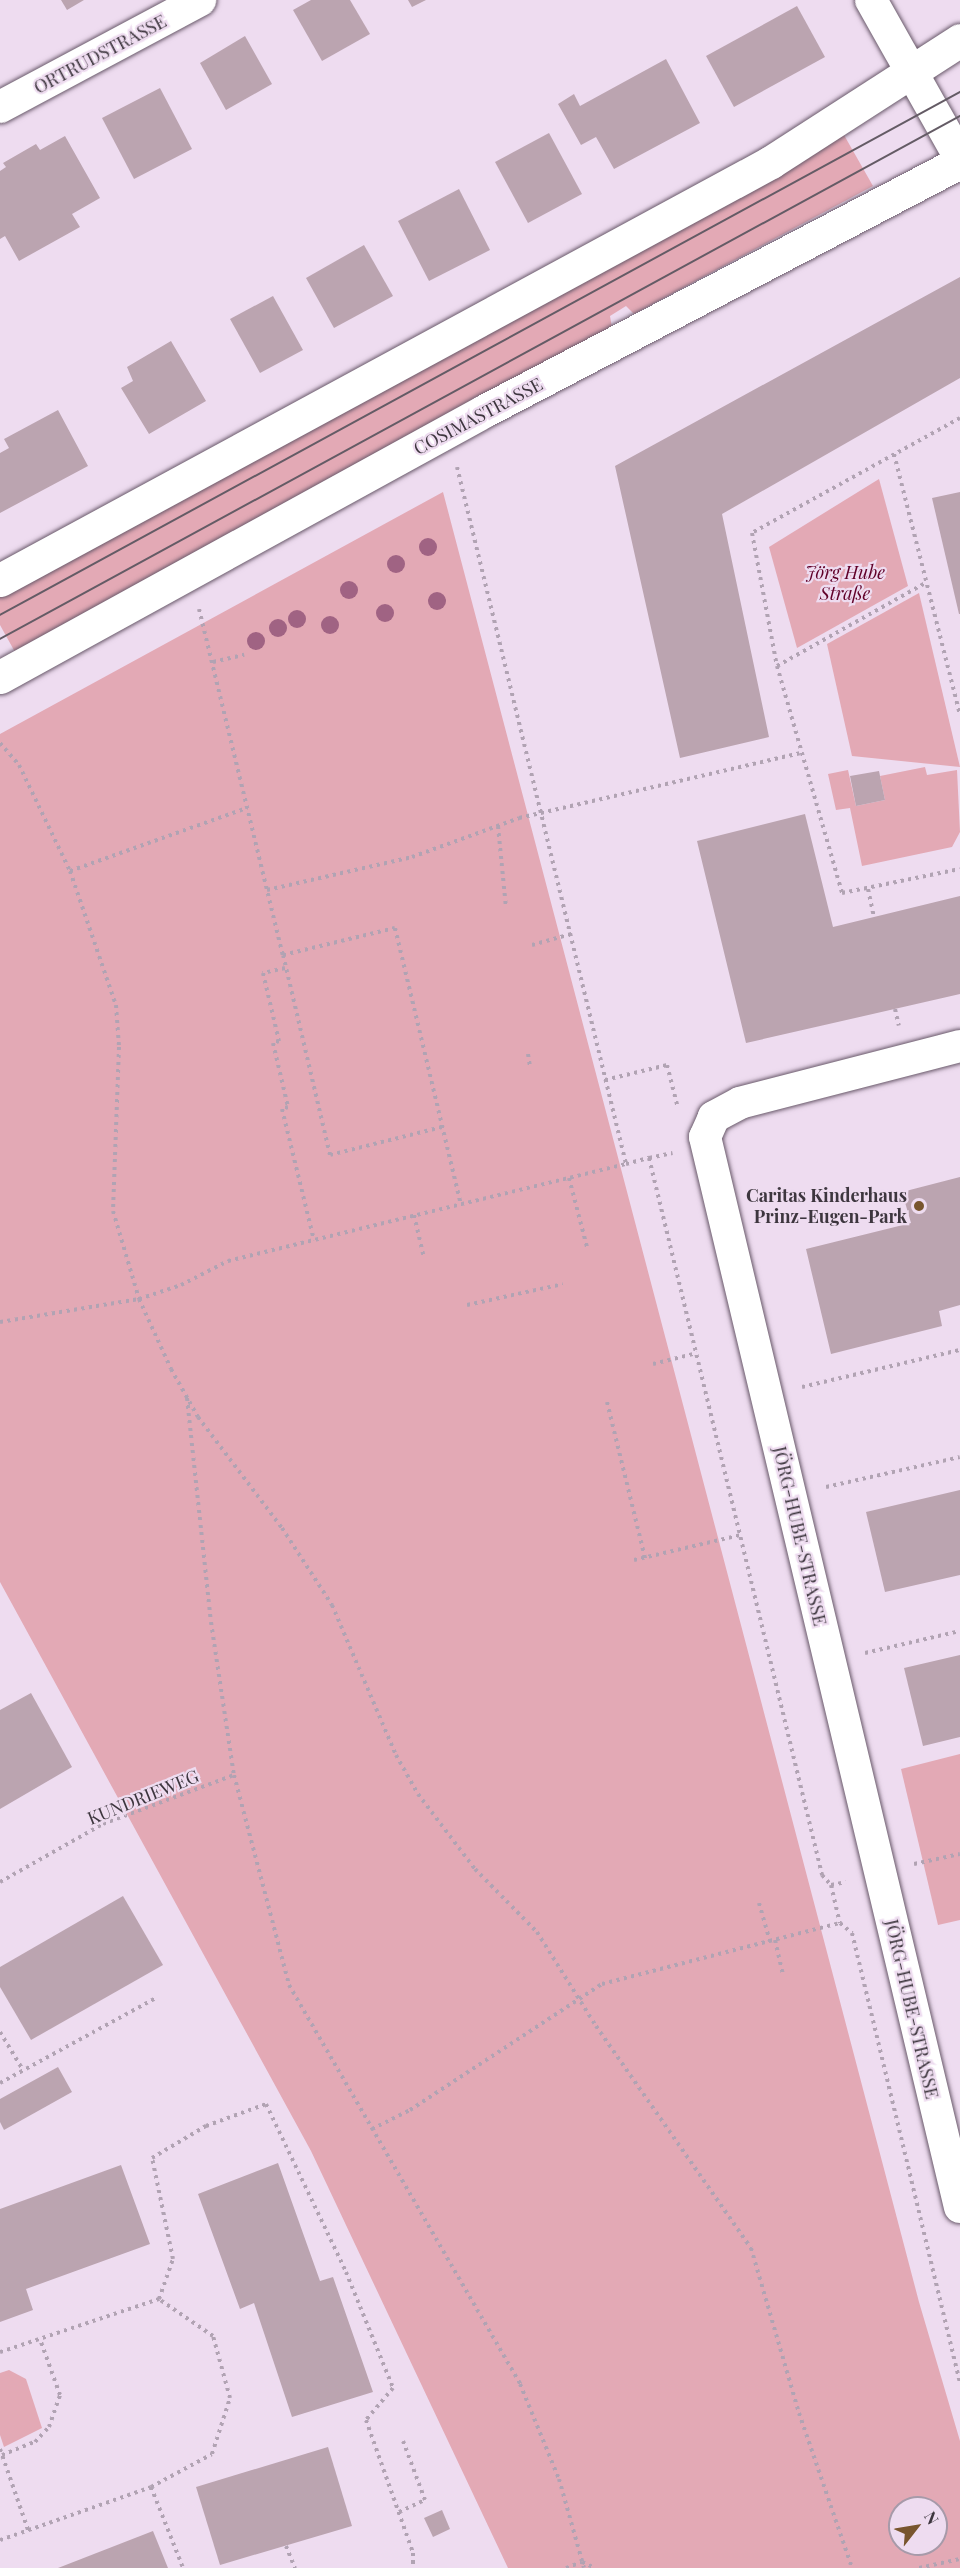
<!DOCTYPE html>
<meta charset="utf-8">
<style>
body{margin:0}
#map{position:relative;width:960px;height:2568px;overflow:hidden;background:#eedcf0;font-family:"Playfair Display",serif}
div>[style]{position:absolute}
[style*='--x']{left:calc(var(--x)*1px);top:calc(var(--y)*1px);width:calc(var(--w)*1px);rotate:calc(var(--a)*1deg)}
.green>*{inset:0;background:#e3a9b5}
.building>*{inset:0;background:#bba4b0}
.path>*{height:4px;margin-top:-2px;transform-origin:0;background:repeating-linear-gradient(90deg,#b1a3b3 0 3px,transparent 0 7.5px)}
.roads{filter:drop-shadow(0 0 2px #69596a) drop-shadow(0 0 2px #69596a)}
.street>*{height:32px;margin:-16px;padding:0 16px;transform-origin:16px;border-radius:16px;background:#fff}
.secondary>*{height:33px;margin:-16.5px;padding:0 16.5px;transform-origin:16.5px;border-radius:16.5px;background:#fff}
.tram>*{height:1.5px;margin:-0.75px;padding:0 0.75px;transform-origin:0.75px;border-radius:0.75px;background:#645b65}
.trees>*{width:18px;height:18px;margin:-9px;border-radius:50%;background:#a06383}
.dots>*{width:16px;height:16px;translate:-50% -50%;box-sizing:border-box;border:3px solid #eedcf0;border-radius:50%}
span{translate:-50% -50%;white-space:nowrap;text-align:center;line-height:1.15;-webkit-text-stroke:4.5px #eedcf0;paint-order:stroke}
.street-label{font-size:18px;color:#3d363e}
.park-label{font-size:18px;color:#610029;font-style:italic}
.poi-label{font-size:18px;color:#3d363e;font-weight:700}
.right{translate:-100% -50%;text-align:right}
.north{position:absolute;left:888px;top:2496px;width:60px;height:60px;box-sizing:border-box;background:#eedcf0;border:2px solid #a79aa9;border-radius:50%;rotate:59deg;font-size:16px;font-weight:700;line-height:24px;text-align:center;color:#3d363e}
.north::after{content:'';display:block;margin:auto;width:21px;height:27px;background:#78552e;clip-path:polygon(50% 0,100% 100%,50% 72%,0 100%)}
</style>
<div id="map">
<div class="green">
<div style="clip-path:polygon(844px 135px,873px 186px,634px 314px,626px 306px,610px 316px,612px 328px,15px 652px,0 625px,0 595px)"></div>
<div style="clip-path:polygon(879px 479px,908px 586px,797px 648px,769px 547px)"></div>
<div style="clip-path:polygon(evenodd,443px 492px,919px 2302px,960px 2441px,960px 2568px,508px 2568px,311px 2151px,0 1582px,0 734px,443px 492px,900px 2508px,936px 2508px,936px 2544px,900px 2544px,900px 2508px)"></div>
<div style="clip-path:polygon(919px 593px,960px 767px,852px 756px,827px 644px)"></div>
<div style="clip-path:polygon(925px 767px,927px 775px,957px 770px,960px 832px,952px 847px,862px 866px,850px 808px,836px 810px,828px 774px,848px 770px,856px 806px,885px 800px,880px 776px)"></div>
<div style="clip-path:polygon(960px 1754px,960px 1920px,938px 1925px,901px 1769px)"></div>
<div style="clip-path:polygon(9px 2370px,26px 2379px,42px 2428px,4px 2447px,0 2435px,0 2373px)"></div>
</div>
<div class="building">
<div style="clip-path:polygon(61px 0,84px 0,67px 10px)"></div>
<div style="clip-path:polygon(311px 0,350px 0,370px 34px,322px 61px,293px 10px)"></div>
<div style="clip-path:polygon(408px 0,426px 0,412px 7px)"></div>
<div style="clip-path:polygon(797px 6px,825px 57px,734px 107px,706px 56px)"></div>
<div style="clip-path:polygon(245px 36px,272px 84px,226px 110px,200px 63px)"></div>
<div style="clip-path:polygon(666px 59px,700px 123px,614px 169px,596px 137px,581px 145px,558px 104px,574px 94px,580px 106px)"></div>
<div style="clip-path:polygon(160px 88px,192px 149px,134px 179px,102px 118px)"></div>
<div style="clip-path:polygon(549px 133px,582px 194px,528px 223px,495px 162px)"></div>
<div style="clip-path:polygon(65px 136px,100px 198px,72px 214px,80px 227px,19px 261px,5px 236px,0 239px,0 171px,6px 167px,3px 163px,36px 144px,40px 150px)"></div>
<div style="clip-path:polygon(459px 189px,490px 250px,429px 281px,398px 221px)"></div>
<div style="clip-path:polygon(364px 245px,393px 296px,334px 328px,306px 278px)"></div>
<div style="clip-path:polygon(960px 277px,960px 378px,722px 514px,769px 737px,680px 758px,615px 466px)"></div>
<div style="clip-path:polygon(273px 296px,303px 350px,260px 373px,230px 319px)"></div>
<div style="clip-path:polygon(171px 341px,206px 401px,149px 434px,121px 388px,133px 381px,127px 367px)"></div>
<div style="clip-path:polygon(58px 410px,88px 466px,0 513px,0 453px,9px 448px,4px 439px)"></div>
<div style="clip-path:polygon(960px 492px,960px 614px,959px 614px,932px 498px)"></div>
<div style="clip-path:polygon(879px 771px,885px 800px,856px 806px,850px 776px)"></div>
<div style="clip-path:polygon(805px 814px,833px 927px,960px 896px,960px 994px,746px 1043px,697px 841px)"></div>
<div style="clip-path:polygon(960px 1177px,960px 1305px,939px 1311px,942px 1326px,831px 1354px,806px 1249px,911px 1223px,902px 1192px)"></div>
<div style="clip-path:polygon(960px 1490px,960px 1575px,885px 1592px,866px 1512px)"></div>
<div style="clip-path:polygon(960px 1655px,960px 1737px,923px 1746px,904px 1668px)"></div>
<div style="clip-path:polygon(31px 1693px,72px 1767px,0 1809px,0 1710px)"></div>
<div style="clip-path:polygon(123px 1896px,163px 1965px,31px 2040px,0 1987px,0 1967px)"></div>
<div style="clip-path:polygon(58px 2067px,72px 2092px,4px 2130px,0 2122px,0 2099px)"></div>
<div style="clip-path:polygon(278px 2163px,320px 2281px,333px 2277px,373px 2392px,292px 2417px,254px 2303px,240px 2309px,198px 2194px)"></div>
<div style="clip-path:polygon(121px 2165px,150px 2244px,26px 2289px,33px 2310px,0 2322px,0 2209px)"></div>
<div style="clip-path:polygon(328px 2447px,352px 2526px,220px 2565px,196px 2487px)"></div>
<div style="clip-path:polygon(442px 2510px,450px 2529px,433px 2537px,424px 2518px)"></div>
<div style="clip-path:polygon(153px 2531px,168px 2568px,58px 2568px)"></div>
</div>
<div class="path">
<div style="--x:960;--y:418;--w:238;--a:151.1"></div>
<div style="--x:752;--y:533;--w:135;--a:79.4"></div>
<div style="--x:777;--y:666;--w:236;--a:74"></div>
<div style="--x:842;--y:893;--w:120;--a:-11.5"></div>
<div style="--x:894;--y:454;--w:269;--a:75.8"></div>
<div style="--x:457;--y:467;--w:717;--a:76.37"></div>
<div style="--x:626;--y:1164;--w:24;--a:-15"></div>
<div style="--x:649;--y:1158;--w:738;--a:76.43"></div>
<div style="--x:822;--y:1875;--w:13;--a:48"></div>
<div style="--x:831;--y:1885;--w:39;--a:77"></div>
<div style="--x:840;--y:1923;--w:16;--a:40"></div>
<div style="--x:852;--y:1933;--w:463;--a:76.5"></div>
<div style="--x:199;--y:609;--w:356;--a:76.4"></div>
<div style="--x:213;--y:662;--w:32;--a:-13"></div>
<div style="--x:777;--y:666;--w:172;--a:-29.2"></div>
<div style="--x:0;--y:743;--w:29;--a:49"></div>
<div style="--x:19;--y:765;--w:118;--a:64.3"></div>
<div style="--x:70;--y:871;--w:142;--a:71.1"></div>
<div style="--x:116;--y:1005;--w:42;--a:85.9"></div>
<div style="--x:119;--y:1047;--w:164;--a:92.1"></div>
<div style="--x:113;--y:1211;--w:92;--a:73.5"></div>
<div style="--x:139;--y:1299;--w:44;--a:-18.4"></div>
<div style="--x:181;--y:1285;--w:53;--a:-27.1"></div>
<div style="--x:228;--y:1261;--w:410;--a:-13.7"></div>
<div style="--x:498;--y:826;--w:81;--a:84.4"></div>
<div style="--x:70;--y:871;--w:188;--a:-19.6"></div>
<div style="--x:868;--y:889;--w:30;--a:78"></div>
<div style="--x:267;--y:890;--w:149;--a:-12.8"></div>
<div style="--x:412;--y:857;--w:114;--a:-20"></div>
<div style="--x:519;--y:818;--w:288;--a:-13"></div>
<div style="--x:532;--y:945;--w:41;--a:-15.8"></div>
<div style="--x:285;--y:968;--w:23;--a:167"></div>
<div style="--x:263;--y:973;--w:70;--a:76.8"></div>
<div style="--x:279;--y:1041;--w:6;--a:162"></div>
<div style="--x:273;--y:1043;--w:66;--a:76.8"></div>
<div style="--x:288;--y:1107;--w:6;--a:162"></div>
<div style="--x:282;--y:1109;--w:135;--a:76.3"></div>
<div style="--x:895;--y:1009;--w:17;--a:77"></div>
<div style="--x:528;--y:1054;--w:12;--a:81"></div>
<div style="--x:605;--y:1080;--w:64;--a:-13.6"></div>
<div style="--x:667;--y:1065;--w:44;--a:75.7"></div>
<div style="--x:442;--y:1127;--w:115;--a:166"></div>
<div style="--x:330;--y:1155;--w:205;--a:-103.2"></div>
<div style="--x:283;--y:955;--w:115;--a:-13.6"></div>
<div style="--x:395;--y:928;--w:284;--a:76.6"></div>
<div style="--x:649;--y:1158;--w:24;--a:-12"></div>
<div style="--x:569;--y:1178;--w:71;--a:75.4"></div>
<div style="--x:414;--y:1215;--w:44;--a:76.9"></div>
<div style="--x:467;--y:1305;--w:98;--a:-12.3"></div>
<div style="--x:0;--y:1322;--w:141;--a:-9.4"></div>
<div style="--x:139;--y:1299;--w:77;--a:65.4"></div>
<div style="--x:171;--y:1369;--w:55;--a:60.6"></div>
<div style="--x:198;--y:1417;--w:139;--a:52.9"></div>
<div style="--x:282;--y:1528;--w:92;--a:57"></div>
<div style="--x:332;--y:1605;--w:163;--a:66.9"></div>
<div style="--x:396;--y:1755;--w:45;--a:60.6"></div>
<div style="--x:418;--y:1794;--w:94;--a:52.8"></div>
<div style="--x:475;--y:1869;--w:88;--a:45.5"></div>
<div style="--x:537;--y:1932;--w:111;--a:57.9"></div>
<div style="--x:596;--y:2026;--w:271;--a:55.1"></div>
<div style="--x:751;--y:2248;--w:172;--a:73.8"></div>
<div style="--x:799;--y:2413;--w:164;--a:71.1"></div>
<div style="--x:653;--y:1364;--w:45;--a:-14"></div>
<div style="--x:802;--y:1387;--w:162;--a:-13.2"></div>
<div style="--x:187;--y:1398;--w:225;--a:83.9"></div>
<div style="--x:211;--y:1622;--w:155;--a:81.5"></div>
<div style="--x:234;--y:1775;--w:217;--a:75.3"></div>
<div style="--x:289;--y:1985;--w:461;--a:59.9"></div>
<div style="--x:520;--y:2384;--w:103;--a:67.7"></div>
<div style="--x:559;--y:2479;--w:92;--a:74.3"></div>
<div style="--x:607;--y:1402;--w:161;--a:76.3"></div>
<div style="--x:826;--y:1487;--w:137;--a:-12.6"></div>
<div style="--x:634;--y:1560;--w:110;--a:-13.2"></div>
<div style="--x:865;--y:1653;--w:98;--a:-13"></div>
<div style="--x:914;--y:1864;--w:47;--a:-12.3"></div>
<div style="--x:0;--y:1882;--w:118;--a:-29.4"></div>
<div style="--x:103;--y:1824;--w:140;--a:-20.5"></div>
<div style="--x:831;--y:1885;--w:15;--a:-11"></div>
<div style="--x:759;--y:1903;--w:40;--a:74"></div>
<div style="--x:775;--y:1940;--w:36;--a:77"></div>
<div style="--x:0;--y:2032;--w:44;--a:58.8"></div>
<div style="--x:0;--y:2083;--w:178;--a:-28.6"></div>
<div style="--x:372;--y:2129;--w:42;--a:-26.6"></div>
<div style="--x:410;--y:2110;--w:230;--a:-33.3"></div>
<div style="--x:602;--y:1984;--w:246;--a:-14.4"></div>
<div style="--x:0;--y:2352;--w:168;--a:-18.4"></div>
<div style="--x:159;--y:2299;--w:42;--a:-70.7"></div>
<div style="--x:173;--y:2259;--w:103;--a:-101.7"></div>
<div style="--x:152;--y:2158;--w:63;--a:-30.7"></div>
<div style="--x:206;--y:2126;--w:64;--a:-20.1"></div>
<div style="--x:266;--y:2104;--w:186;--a:64.5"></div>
<div style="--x:346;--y:2272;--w:125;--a:67.9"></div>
<div style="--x:393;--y:2388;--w:42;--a:130.2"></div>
<div style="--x:366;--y:2420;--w:141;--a:70.5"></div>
<div style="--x:413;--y:2553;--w:15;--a:90"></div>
<div style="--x:0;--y:2449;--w:86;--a:70.9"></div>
<div style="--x:2;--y:2455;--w:35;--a:-22"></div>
<div style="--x:35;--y:2442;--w:21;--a:-47"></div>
<div style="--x:49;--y:2427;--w:34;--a:-71"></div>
<div style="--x:60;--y:2395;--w:59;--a:-109.7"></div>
<div style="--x:151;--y:2487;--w:87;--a:68.4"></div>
<div style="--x:399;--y:2512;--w:29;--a:-25"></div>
<div style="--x:425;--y:2500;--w:63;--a:-110.4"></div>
<div style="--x:0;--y:2540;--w:160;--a:-19.3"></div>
<div style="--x:151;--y:2487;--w:69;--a:-28.4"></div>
<div style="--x:212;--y:2454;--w:59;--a:-72.2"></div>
<div style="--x:230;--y:2398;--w:64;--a:-105.3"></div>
<div style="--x:213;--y:2336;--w:65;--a:-145.6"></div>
<div style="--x:286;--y:2546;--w:24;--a:68"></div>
<div style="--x:566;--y:2568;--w:17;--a:-21"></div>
<div style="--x:582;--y:2562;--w:14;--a:25"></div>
<div style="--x:919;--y:2568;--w:42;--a:-12.4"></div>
</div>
<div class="roads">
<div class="street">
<div style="--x:871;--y:0;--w:181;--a:60.6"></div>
<div style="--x:0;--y:107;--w:227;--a:-28.1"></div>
<div style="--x:960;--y:1046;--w:227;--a:165.5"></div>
<div style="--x:740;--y:1103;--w:30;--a:152"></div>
<div style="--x:714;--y:1117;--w:22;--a:114"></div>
<div style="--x:705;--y:1137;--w:1100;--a:76.6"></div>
</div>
<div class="secondary">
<div style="--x:0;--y:580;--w:877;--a:-28.46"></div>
<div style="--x:771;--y:162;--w:225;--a:-32.8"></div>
<div style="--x:0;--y:677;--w:552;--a:-28.79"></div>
<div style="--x:484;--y:411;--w:537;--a:-27.61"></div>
</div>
</div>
<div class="tram">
<div style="--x:0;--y:615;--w:1093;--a:-28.58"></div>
<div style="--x:0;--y:639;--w:1093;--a:-28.58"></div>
</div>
<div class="trees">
<div style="left:428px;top:547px"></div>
<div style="left:396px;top:564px"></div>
<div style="left:349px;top:590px"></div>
<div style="left:437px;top:601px"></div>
<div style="left:385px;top:613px"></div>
<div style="left:297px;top:619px"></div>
<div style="left:330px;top:625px"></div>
<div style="left:278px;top:628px"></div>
<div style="left:256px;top:641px"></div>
</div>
<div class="dots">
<div style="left:919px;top:1206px;background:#78552e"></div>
</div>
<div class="street-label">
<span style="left:100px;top:54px;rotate:-28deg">ORTRUDSTRASSE</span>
<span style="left:478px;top:416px;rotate:-28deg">COSIMASTRASSE</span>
<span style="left:800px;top:1536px;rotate:77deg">JÖRG-HUBE-STRASSE</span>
<span style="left:143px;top:1797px;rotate:-22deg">KUNDRIEWEG</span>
<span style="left:912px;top:2009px;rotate:77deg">JÖRG-HUBE-STRASSE</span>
</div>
<div class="park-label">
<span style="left:845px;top:583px">Jörg Hube<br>Straße</span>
</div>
<div class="poi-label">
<span class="right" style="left:907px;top:1206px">Caritas Kinderhaus<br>Prinz-Eugen-Park</span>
</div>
<div class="north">N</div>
</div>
